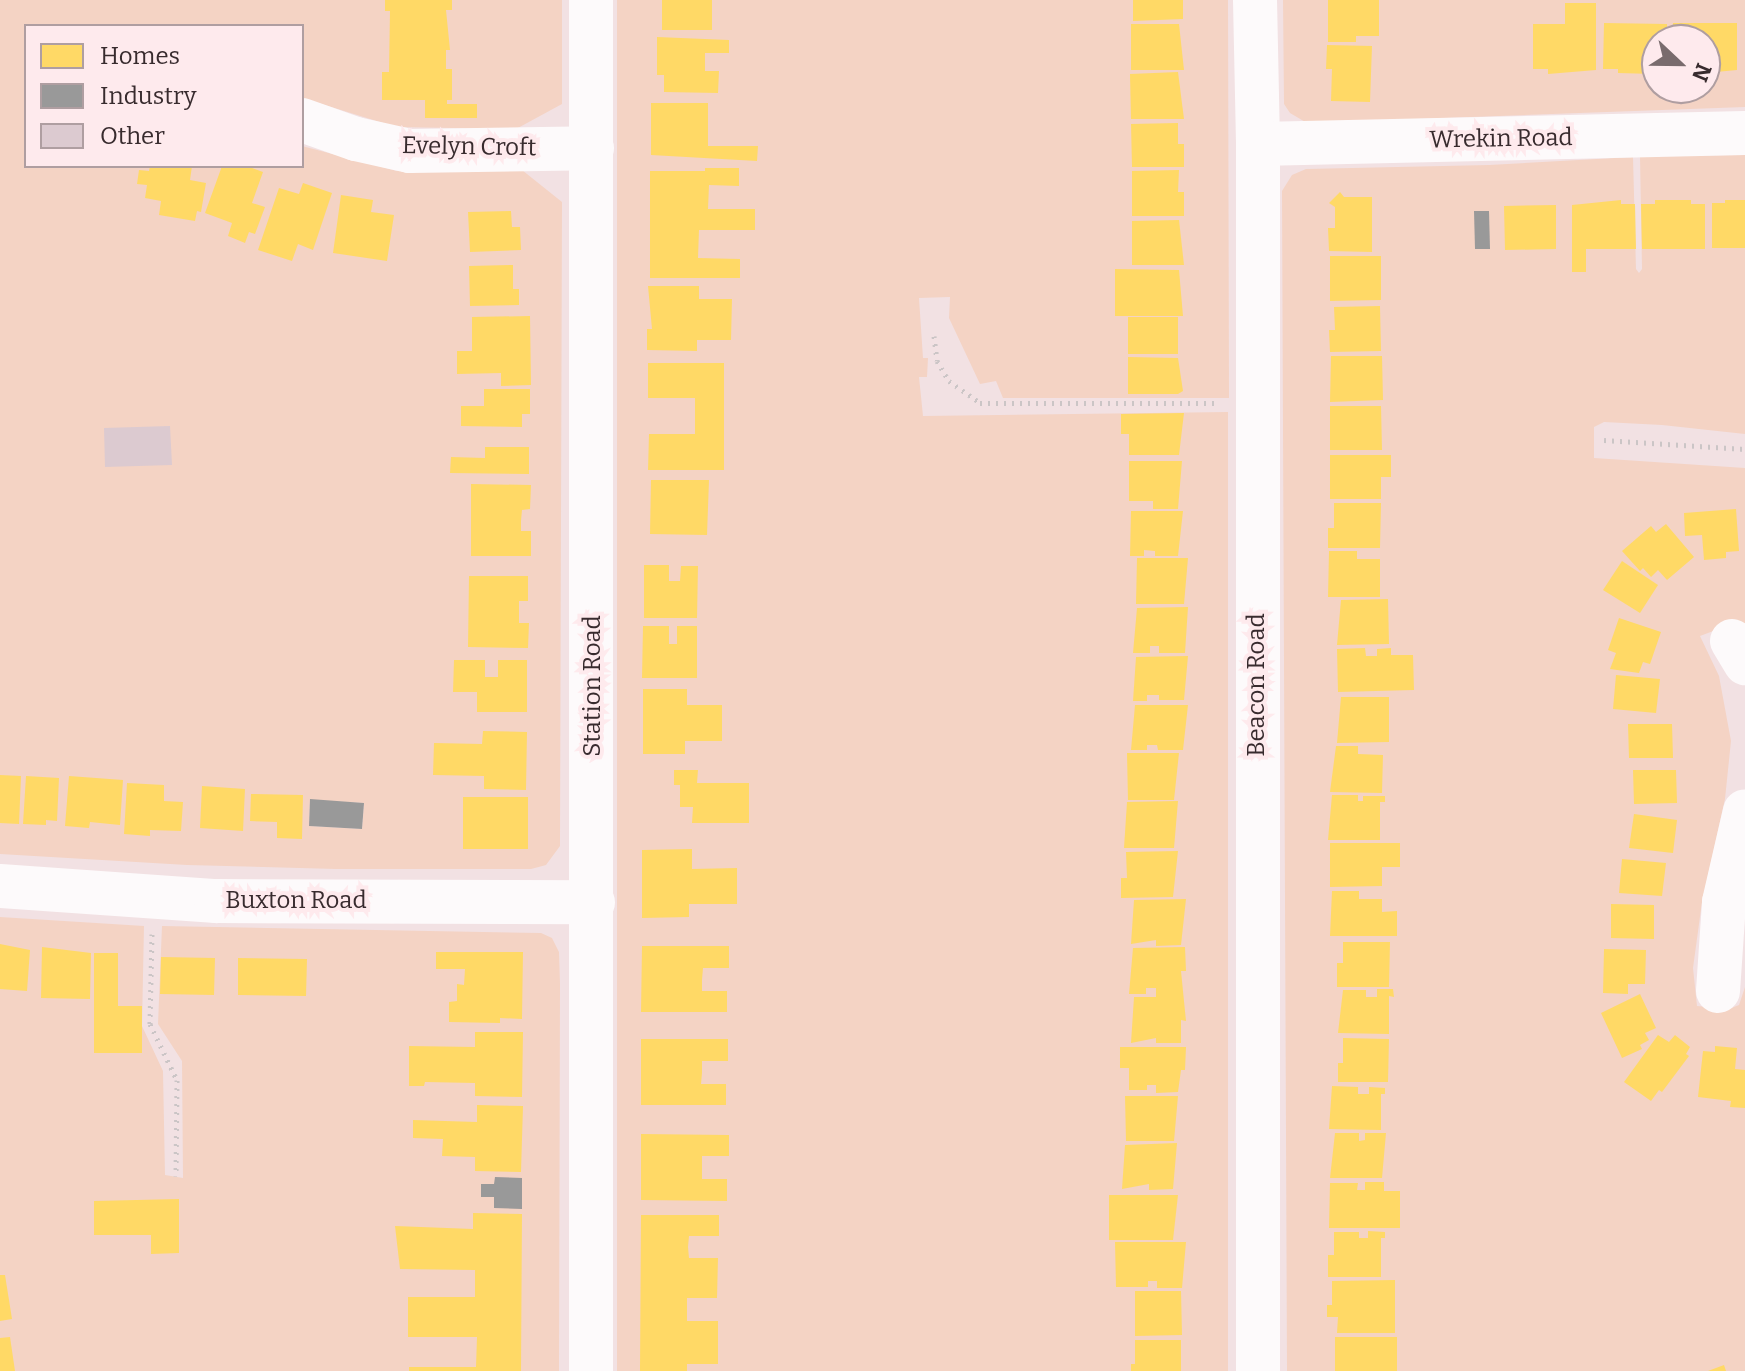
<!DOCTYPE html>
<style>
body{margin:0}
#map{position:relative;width:1745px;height:1371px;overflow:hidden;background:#f2e1e3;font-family:Bitter,serif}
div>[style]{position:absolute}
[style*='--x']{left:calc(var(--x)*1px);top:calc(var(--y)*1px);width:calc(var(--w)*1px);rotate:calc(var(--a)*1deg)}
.green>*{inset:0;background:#f4d3c4}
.homes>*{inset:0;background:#ffd966}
.industry>*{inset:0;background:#999}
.building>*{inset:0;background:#dccad0}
.path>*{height:5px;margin-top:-2.5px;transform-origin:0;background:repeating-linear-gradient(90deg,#cbc5c6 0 2px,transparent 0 8px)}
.minor>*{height:44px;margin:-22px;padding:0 22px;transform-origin:22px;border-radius:22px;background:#fdfafb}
span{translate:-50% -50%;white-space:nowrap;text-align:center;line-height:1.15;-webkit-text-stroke:8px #feeaed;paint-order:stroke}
.street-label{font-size:24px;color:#382b2e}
.legend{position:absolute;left:24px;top:24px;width:280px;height:144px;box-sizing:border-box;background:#feeaed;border:2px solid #af9ea1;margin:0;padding:10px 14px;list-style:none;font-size:24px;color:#382b2e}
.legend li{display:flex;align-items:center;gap:16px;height:40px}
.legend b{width:40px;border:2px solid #af9ea1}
.north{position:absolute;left:1641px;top:24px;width:80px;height:80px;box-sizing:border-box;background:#feeaed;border:2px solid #af9ea1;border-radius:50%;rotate:112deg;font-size:22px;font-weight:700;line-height:32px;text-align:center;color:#382b2e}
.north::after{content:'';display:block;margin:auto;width:28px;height:36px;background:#796b6d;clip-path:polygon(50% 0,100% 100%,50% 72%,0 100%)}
</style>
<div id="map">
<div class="green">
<div style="clip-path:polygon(evenodd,0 0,562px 0,562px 104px,516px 129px,396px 127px,302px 98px,302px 26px,26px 26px,26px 166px,302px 166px,302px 146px,397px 171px,522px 170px,562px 202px,560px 846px,546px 865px,531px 869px,336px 869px,187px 865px,0 854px,0 0,310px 800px,364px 803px,362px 829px,309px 826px,310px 800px)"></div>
<div style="clip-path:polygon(617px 0,1228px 0,1229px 398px,1003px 398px,996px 381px,980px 384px,949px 318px,950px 297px,919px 298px,923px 358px,928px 358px,927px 377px,919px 377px,923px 416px,1228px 412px,1228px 1371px,617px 1371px)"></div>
<div style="clip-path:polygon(evenodd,1283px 0,1745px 0,1745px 107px,1307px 123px,1290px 113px,1284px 104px,1283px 0,1657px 40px,1705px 40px,1705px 88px,1657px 88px,1657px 40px)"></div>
<div style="clip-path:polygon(1745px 155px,1745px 434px,1662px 425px,1604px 422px,1594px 427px,1594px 458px,1745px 468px,1745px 627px,1740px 621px,1700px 636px,1719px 676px,1731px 741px,1725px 799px,1702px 902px,1693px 968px,1697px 1006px,1729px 1009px,1739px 1005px,1745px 987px,1745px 1371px,1287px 1371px,1282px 191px,1292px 175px,1306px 169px,1489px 165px,1633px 157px,1636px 269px,1639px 273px,1642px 269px,1640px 156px)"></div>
<div style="clip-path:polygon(0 917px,144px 926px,142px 1026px,163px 1071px,165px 1175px,183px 1178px,182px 1061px,158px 1024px,162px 926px,541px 933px,552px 938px,559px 952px,560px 984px,559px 1371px,0 1371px)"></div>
</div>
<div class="homes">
<div style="clip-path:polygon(385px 0,452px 0,452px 10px,446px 10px,450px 50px,446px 50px,446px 69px,452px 69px,452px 100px,447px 100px,447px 104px,477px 104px,477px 118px,425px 118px,425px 100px,382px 100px,382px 72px,389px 72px,390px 11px,385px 11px)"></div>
<div style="clip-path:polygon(662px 0,712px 0,712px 30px,662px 30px)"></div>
<div style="clip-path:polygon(1133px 0,1183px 0,1183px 19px,1133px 21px)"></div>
<div style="clip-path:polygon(1328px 0,1379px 0,1379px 36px,1356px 36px,1356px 42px,1328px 42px)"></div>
<div style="clip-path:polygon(1565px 3px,1596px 3px,1596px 70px,1548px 74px,1548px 69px,1533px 69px,1533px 24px,1565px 24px)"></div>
<div style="clip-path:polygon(1604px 23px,1667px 24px,1667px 40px,1657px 40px,1654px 74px,1618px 73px,1618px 69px,1603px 69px)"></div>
<div style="clip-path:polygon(1673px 23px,1737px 23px,1737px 70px,1705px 73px,1705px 40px,1673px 40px)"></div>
<div style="clip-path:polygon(1131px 24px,1179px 24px,1184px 70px,1131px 70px)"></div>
<div style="clip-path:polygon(657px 37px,729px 40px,729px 53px,705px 53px,705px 71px,719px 71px,718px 93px,664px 92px,664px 75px,657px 75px)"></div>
<div style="clip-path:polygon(1327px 45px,1372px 46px,1370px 102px,1331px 101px,1332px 69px,1326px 69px)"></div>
<div style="clip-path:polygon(1178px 72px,1184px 119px,1131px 119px,1130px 74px)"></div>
<div style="clip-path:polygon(651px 103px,708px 103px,708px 146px,758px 146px,757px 161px,651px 155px)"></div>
<div style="clip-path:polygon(1178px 123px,1178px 144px,1184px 144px,1184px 167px,1132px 167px,1131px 124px)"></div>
<div style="clip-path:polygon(150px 166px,192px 166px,190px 180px,206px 183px,201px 212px,197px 211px,195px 221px,159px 215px,161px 201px,145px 198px,147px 185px,137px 184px,139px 170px,149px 171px)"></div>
<div style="clip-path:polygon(222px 166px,247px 166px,263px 172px,252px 203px,265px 207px,255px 234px,249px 232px,245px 243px,228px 236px,232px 223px,205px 213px)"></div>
<div style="clip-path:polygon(705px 168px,739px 168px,739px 186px,709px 185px,708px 209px,755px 209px,755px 230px,699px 230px,698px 258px,740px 259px,740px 278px,650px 278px,650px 171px,705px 171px)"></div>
<div style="clip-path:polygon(1179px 170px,1178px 192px,1184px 192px,1184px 216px,1132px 216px,1132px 171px)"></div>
<div style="clip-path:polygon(303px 183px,332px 193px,313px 250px,298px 244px,292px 261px,258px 250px,279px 188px,299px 194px)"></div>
<div style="clip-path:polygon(1340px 192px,1344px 197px,1372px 197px,1372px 252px,1329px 251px,1328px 228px,1335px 228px,1335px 207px,1329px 203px)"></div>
<div style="clip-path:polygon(341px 195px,373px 200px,371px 212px,394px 215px,387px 261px,333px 253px)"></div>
<div style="clip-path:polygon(1621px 200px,1621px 204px,1635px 204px,1636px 249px,1586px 249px,1586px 272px,1572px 272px,1572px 205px)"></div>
<div style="clip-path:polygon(1655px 200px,1691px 200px,1691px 204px,1705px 204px,1705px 249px,1642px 249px,1641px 204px,1655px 204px)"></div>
<div style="clip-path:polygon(1725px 200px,1745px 200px,1745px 248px,1712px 248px,1712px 203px,1725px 203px)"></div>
<div style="clip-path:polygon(1556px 205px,1556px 249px,1505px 250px,1504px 206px)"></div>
<div style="clip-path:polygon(511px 211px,512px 227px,520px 227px,521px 250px,470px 252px,468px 212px)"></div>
<div style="clip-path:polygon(1179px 220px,1184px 265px,1132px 265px,1132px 221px)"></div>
<div style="clip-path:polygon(1330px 256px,1381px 256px,1381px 300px,1330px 301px)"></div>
<div style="clip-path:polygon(513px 265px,513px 289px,519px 289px,519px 305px,470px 306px,469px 266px)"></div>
<div style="clip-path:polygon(1115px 269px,1179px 270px,1183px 316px,1115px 316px)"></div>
<div style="clip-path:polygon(648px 286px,699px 286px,699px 299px,732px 299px,731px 340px,697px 340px,697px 351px,647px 350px,647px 329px,652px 329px)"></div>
<div style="clip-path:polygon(1380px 306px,1381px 351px,1330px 352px,1329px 330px,1335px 330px,1334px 307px)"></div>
<div style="clip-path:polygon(530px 316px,531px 385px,501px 386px,501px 373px,457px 374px,457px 351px,472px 351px,472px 317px)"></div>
<div style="clip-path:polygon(1128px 317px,1178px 317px,1178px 354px,1128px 354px)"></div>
<div style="clip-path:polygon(1331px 356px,1382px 356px,1383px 400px,1330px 402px)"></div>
<div style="clip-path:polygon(1128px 357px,1178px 358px,1183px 391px,1178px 394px,1128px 394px)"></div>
<div style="clip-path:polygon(648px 363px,724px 363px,724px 470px,648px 470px,649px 434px,695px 434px,695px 398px,648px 398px)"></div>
<div style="clip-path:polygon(484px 389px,530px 389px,530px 414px,522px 414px,522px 427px,461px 426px,461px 406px,484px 406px)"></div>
<div style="clip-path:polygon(1330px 406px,1381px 406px,1382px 450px,1330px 450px)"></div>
<div style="clip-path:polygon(1184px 413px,1179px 455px,1129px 455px,1129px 434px,1121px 434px,1121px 414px)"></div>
<div style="clip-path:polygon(485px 447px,529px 447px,529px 474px,450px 473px,451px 457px,485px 458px)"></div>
<div style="clip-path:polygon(1330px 455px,1391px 455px,1391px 477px,1381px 477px,1381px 499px,1330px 499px)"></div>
<div style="clip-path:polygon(1129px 461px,1182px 461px,1178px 509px,1153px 509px,1153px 501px,1129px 501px)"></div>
<div style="clip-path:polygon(651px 480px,709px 480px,707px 535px,650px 534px)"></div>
<div style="clip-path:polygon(471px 484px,531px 485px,530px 509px,522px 510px,521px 521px,521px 531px,531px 531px,531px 556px,471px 556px)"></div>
<div style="clip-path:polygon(1334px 503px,1381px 503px,1380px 548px,1328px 548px,1328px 528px,1334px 528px)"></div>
<div style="clip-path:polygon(1736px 509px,1739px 551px,1726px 552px,1726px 558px,1704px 560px,1702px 535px,1685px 536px,1684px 513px)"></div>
<div style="clip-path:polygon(1131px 511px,1183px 511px,1178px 556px,1155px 556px,1155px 551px,1144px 550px,1144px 556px,1130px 556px)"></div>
<div style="clip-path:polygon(1666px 524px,1694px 557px,1667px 580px,1658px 570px,1651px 577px,1643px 568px,1640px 571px,1622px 551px,1651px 526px,1656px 532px)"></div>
<div style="clip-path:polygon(1329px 551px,1357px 551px,1357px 559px,1380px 559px,1380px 597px,1328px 597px)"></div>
<div style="clip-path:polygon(1137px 558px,1188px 558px,1184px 604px,1136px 604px)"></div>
<div style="clip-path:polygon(1622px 561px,1658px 585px,1640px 613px,1603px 590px)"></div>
<div style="clip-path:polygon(644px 565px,669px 565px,669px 581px,680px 581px,681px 566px,698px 566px,697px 618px,644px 618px)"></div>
<div style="clip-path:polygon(469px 576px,528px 576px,528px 601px,519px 601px,519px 623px,529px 623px,528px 648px,468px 647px)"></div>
<div style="clip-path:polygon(1388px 599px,1389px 644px,1337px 645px,1341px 600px)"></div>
<div style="clip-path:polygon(1188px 607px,1185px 653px,1159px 653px,1159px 646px,1150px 646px,1150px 653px,1133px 653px,1137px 608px)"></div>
<div style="clip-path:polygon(1619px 618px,1661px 632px,1650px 664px,1643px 662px,1639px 673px,1610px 669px,1616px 653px,1608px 650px)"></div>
<div style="clip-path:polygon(643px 626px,669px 626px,669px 644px,677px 644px,677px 626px,697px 626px,697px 678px,642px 678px)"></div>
<div style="clip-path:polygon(1365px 648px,1366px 656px,1377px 656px,1377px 649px,1391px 648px,1391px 655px,1413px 655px,1414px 690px,1338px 692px,1337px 649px)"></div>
<div style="clip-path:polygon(1188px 656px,1184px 700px,1159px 700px,1159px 695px,1147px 695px,1147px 701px,1133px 701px,1136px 657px)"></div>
<div style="clip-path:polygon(454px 660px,485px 660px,485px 677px,498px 677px,498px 660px,527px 660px,527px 712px,477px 712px,477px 692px,453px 692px)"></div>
<div style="clip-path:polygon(1616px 675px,1660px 679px,1656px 713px,1613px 709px)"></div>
<div style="clip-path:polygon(643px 689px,687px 689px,687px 705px,722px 705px,722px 741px,685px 741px,685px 754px,643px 754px)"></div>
<div style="clip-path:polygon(1341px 697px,1389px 697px,1389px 742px,1337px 743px)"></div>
<div style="clip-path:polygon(1135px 705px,1188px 705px,1183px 750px,1158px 750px,1157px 745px,1147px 745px,1147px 750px,1131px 750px)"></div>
<div style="clip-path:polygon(1628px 724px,1672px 724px,1673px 758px,1629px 758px)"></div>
<div style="clip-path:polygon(483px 731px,527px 732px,526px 790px,484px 789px,484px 776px,433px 775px,434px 743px,482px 744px)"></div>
<div style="clip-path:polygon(1336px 746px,1358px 746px,1358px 754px,1383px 755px,1382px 793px,1330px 792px)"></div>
<div style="clip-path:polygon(1127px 753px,1179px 753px,1174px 800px,1128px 800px)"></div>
<div style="clip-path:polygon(674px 770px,698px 770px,697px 783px,749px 783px,749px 823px,692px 823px,693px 807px,680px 807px,680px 785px,674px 785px)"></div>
<div style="clip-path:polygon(1633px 770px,1676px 770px,1677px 803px,1634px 804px)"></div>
<div style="clip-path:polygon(0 775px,21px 776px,19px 824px,0 823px)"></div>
<div style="clip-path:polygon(26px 776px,59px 778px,57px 821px,46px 820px,46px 825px,23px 824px)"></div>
<div style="clip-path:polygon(69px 776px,123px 780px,120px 825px,90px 822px,89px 828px,65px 826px)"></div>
<div style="clip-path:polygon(127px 783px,164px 785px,164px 801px,183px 802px,181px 831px,150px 830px,150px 836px,124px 834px)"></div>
<div style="clip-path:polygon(202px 786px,245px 789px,243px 831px,200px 828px)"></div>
<div style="clip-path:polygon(251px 794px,303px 795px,302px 839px,277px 838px,277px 822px,250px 821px)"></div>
<div style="clip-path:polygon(1332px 795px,1358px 795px,1358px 801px,1363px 801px,1363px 796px,1385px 796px,1385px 802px,1380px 802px,1380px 840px,1328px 840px)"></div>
<div style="clip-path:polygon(463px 797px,528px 797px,528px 849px,463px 849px)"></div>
<div style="clip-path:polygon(1178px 801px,1174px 848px,1124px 848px,1127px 802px)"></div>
<div style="clip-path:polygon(1634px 814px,1677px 820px,1673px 853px,1629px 848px)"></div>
<div style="clip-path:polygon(1330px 843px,1400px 843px,1400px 867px,1382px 867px,1382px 886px,1330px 887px)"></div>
<div style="clip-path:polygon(692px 849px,692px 869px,737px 868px,737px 904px,689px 904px,689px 917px,642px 918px,642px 850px)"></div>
<div style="clip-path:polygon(1178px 851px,1173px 897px,1121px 898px,1121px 878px,1127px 878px,1126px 852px)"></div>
<div style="clip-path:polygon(1622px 859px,1666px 863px,1662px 896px,1619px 893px)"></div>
<div style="clip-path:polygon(1332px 891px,1359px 891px,1359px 899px,1382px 899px,1382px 912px,1397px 911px,1397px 936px,1330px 936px)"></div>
<div style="clip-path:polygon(1186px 899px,1181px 945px,1156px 946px,1156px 940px,1131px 944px,1134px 900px)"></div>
<div style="clip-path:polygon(1611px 904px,1654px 905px,1654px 939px,1611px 938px)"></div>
<div style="clip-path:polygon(1343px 942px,1390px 942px,1389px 987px,1337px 987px,1337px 963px,1343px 963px)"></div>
<div style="clip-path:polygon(0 944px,30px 950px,27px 991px,0 989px)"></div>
<div style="clip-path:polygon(642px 946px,729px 946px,729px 968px,703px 968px,702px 980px,702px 991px,727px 991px,727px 1012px,641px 1012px)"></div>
<div style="clip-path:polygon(42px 947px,91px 953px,90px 999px,41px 998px)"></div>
<div style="clip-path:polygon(1185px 947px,1186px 971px,1181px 971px,1186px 1021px,1181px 1020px,1181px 1043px,1156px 1043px,1156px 1038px,1131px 1043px,1134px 997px,1156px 997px,1156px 988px,1146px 988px,1146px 994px,1129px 994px,1133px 948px)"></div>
<div style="clip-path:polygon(1604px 949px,1646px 950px,1645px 984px,1628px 984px,1628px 994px,1603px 993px)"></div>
<div style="clip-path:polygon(436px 952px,523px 952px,522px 1019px,500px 1018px,500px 1023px,449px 1022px,449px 1002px,457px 1001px,457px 984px,464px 985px,465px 969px,436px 969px)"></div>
<div style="clip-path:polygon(94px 953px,118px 953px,118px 1006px,142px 1006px,142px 1053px,94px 1053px)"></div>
<div style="clip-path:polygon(161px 957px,215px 958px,214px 995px,160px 994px)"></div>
<div style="clip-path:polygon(238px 958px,307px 959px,306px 996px,238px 995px)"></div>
<div style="clip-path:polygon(1377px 989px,1393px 989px,1394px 997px,1389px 996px,1389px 1034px,1338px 1033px,1343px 990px,1366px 990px,1366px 997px,1377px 997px)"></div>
<div style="clip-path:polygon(1640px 994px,1656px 1028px,1645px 1033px,1649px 1040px,1640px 1045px,1642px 1049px,1622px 1058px,1601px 1013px)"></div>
<div style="clip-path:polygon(475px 1032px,523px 1032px,522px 1097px,475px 1096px,475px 1083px,425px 1082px,424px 1086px,409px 1086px,409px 1046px,475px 1047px)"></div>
<div style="clip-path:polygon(1658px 1035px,1669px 1042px,1675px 1035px,1690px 1047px,1686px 1054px,1689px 1056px,1662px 1092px,1659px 1090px,1651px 1101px,1624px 1082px)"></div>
<div style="clip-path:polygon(1343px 1038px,1389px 1039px,1388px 1082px,1338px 1082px,1338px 1063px,1343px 1063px)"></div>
<div style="clip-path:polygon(641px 1039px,728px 1039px,728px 1061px,702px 1061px,702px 1073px,701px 1084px,726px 1084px,726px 1105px,641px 1105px)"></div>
<div style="clip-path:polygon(1715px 1046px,1737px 1048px,1735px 1069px,1745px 1070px,1745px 1108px,1730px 1107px,1731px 1101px,1698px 1097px,1703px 1051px,1715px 1052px)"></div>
<div style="clip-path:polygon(1120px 1047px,1186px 1047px,1185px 1070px,1181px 1070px,1178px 1092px,1156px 1093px,1156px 1085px,1147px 1085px,1147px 1090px,1129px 1090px,1129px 1068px,1120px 1068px)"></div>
<div style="clip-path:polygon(1332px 1086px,1358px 1087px,1358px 1094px,1369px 1094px,1369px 1087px,1385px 1088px,1385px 1094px,1381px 1094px,1381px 1130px,1329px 1129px)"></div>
<div style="clip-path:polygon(1125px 1096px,1178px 1096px,1174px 1141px,1126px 1141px)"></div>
<div style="clip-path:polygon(477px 1105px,523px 1106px,521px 1172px,475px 1171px,475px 1157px,442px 1156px,443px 1139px,413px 1138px,413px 1120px,477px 1122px)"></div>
<div style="clip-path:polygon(1335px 1133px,1359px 1133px,1359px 1141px,1365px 1140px,1365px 1133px,1386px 1133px,1382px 1178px,1330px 1178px)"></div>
<div style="clip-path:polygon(641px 1134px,729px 1135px,729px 1156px,702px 1156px,702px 1179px,727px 1179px,727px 1201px,641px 1200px)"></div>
<div style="clip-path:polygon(1177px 1143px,1173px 1189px,1149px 1190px,1149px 1184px,1122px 1189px,1125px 1145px)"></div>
<div style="clip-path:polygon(1365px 1182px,1384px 1182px,1384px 1191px,1400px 1191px,1400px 1228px,1329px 1228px,1330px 1183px,1358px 1183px,1357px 1190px,1365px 1190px)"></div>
<div style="clip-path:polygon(1109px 1195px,1178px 1195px,1173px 1240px,1109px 1240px)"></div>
<div style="clip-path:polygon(179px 1199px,179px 1253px,151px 1254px,151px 1235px,94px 1235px,94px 1201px)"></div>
<div style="clip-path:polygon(473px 1213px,522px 1214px,521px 1371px,409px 1371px,409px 1367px,476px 1367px,477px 1337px,408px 1337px,408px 1297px,475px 1297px,475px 1270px,400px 1269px,395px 1226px,473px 1229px)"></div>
<div style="clip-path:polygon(641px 1215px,719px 1215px,719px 1236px,689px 1236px,688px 1247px,689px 1258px,718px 1258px,717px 1298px,687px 1298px,687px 1321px,718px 1321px,718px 1364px,687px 1364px,687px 1371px,640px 1371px)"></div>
<div style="clip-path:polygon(1368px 1231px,1385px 1232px,1385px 1238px,1381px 1238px,1381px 1277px,1328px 1277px,1328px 1255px,1334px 1255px,1334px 1232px,1359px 1232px,1359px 1238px,1368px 1238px)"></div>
<div style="clip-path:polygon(1115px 1242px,1186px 1242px,1182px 1288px,1157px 1288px,1157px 1281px,1148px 1281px,1148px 1287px,1116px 1287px)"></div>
<div style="clip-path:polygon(0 1275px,5px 1275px,12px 1319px,0 1321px)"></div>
<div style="clip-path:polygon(1395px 1280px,1395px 1333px,1337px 1333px,1338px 1317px,1327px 1317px,1327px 1305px,1332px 1305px,1332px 1281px)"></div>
<div style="clip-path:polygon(1135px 1291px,1181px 1291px,1182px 1335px,1135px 1336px)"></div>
<div style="clip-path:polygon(10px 1337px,15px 1371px,0 1371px,0 1338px)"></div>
<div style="clip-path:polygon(1335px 1337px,1397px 1337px,1397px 1371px,1335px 1371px)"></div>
<div style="clip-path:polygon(1135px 1340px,1181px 1340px,1181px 1371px,1131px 1371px,1131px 1364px,1135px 1364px)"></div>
<div style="clip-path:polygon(1724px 1365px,1726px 1371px,1708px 1371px)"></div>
</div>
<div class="industry">
<div style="clip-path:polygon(1474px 211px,1489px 211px,1490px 249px,1475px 249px)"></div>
<div style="clip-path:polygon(310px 799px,364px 803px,362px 829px,309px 826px)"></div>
<div style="clip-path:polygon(495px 1177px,522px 1178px,522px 1209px,494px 1208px,494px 1197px,481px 1197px,481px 1184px,494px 1184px)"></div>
</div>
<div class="building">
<div style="clip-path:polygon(170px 426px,172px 465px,105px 467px,104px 428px)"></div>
</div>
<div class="path">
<div style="--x:934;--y:336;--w:25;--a:83"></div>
<div style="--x:937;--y:361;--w:23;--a:59"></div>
<div style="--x:949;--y:381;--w:38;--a:35"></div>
<div style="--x:980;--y:403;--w:240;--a:0"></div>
<div style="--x:1604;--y:440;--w:141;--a:3.7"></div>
<div style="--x:152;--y:934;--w:90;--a:91.3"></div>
<div style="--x:150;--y:1024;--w:62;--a:64.3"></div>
<div style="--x:177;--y:1080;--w:96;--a:90.6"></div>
</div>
<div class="minor">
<div style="--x:1255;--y:0;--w:144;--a:88.8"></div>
<div style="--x:1258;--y:144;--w:1227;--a:90"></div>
<div style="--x:302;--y:120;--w:57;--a:19.4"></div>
<div style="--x:356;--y:139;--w:55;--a:12.5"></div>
<div style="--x:410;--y:151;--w:182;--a:-0.9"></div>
<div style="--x:1258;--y:144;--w:487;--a:-1.3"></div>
<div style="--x:1732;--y:641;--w:26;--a:59"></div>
<div style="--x:0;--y:886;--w:217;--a:4"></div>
<div style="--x:216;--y:901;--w:377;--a:0.2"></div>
<div style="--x:1718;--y:991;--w:89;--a:-86.1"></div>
<div style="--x:1724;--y:902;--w:93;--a:-77"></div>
<div style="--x:591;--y:1371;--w:1371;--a:-90"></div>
</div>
<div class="street-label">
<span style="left:1501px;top:139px;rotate:-1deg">Wrekin Road</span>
<span style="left:469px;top:147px;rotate:1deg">Evelyn Croft</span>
<span style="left:1257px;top:685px;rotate:-90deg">Beacon Road</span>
<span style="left:593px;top:686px;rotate:-90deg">Station Road</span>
<span style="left:296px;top:901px">Buxton Road</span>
</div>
<ul class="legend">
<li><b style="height:22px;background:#ffd966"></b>Homes</li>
<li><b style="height:22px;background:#999"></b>Industry</li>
<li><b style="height:22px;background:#dccad0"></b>Other</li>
</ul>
<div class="north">N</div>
</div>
